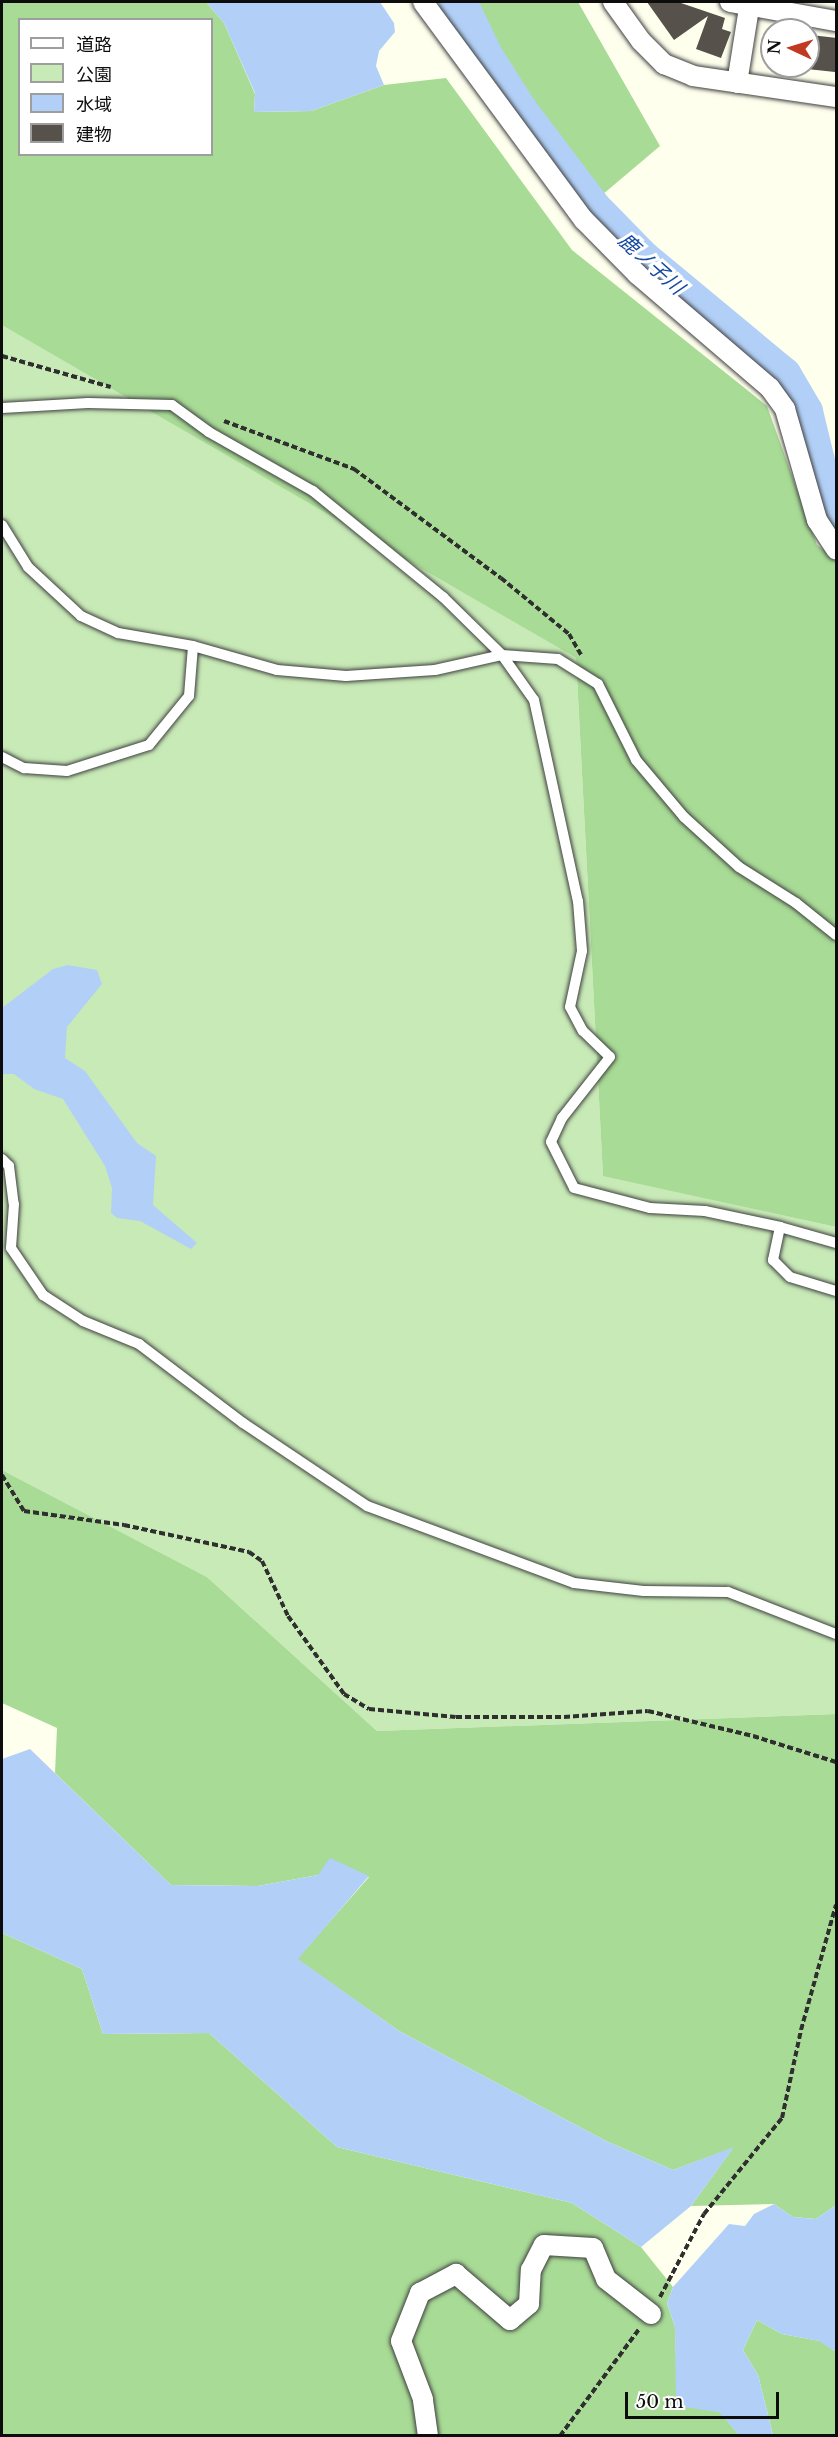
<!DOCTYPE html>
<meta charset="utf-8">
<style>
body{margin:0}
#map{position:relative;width:838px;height:2437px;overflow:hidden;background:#ffe;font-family:"Libre Baskerville","Noto Sans JP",serif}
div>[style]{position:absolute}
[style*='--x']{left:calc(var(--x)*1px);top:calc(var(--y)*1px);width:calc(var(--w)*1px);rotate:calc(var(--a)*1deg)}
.green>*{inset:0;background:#c8eab7}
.forest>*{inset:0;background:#a8db96}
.water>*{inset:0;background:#b2d0f7}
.river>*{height:38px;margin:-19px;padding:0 19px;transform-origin:19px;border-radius:19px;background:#b2d0f7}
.building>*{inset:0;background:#56514a}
.path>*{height:4px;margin-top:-2px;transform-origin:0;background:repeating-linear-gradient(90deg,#2f2f2f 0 6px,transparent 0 9px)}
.roads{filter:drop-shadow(0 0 2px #404040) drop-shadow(0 0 2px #404040)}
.service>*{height:10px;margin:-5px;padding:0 5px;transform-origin:5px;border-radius:5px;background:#fff}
.minor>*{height:20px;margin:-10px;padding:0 10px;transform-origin:10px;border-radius:10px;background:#fff}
span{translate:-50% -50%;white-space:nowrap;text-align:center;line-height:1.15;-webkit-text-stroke:6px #fff;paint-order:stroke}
.water-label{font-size:20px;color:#1449a2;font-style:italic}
.frame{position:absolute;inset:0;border:3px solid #0d0d0d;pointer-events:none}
.legend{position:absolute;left:18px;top:18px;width:195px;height:138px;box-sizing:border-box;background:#fff;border:2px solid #9e9e9e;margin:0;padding:8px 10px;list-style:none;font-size:18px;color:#0d0d0d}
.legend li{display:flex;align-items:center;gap:12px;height:30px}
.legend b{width:30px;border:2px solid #9e9e9e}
.north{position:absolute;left:760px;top:18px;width:60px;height:60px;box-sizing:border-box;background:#fff;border:2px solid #9e9e9e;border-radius:50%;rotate:274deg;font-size:16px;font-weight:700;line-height:24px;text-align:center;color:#0d0d0d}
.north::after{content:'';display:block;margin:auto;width:21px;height:27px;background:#c13922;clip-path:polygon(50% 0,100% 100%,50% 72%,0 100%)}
.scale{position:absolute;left:625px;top:2392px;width:154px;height:27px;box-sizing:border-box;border:3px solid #0d0d0d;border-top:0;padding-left:8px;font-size:18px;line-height:21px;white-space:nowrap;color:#0d0d0d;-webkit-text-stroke:4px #fff;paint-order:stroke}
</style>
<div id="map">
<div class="green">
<div style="clip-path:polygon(5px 324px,576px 658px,603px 1175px,836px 1227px,836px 1714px,377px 1731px,207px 1577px,2px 1470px,2px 325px)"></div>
</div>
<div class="forest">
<div style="clip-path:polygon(evenodd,2px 2px,206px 2px,224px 23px,255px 94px,254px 112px,311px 111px,384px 85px,446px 78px,572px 250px,767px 406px,817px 545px,836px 559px,836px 1227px,603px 1176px,576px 658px,2px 325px,2px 2px,20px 20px,212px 20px,212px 154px,20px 154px,20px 20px)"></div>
<div style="clip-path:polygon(473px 2px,578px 2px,660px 146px,602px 195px,508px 73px)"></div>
<div style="clip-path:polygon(2px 1470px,207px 1577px,377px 1731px,836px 1714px,836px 2205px,816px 2219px,793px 2217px,774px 2204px,691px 2206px,733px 2148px,673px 2170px,608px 2142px,399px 2031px,297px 1959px,369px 1877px,318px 1875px,258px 1886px,171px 1885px,55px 1773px,57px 1728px,2px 1703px)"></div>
<div style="clip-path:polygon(2px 1933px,82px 1969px,103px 2034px,209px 2033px,337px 2147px,572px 2203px,641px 2247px,673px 2287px,667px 2303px,675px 2327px,676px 2359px,739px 2435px,2px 2436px)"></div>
<div style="clip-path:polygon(757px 2320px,782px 2334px,820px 2341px,836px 2352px,836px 2435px,773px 2435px,758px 2375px,743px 2350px)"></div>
</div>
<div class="water">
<div style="clip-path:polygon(206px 2px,380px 2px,394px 23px,395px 32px,379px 51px,376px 66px,384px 85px,311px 111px,254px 112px,255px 93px,224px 23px)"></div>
<div style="clip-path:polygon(68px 965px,97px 970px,102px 984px,67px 1027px,65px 1058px,85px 1071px,137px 1143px,156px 1156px,153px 1205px,197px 1243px,191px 1249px,140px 1221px,117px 1218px,111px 1213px,112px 1188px,105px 1166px,63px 1099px,34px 1089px,14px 1074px,2px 1074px,2px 1008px,53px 969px)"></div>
<div style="clip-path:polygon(30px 1749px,171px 1885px,258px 1886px,318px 1875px,330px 1858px,369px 1876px,298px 1959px,399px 2031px,608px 2142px,673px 2170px,734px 2147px,691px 2206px,641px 2247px,572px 2203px,337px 2147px,209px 2033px,103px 2034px,82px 1969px,2px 1933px,2px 1759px)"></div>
<div style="clip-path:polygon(774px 2204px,793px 2217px,816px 2219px,836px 2205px,836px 2352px,819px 2341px,782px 2334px,757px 2320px,743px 2350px,758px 2375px,773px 2435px,739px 2435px,719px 2412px,676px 2406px,675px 2327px,667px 2303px,673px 2287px,729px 2224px,745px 2226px,754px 2214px)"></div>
</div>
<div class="river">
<div style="--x:458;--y:2;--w:60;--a:64.3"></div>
<div style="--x:484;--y:56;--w:64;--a:57.8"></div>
<div style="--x:518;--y:110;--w:123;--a:52.9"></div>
<div style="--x:592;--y:208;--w:71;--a:45.6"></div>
<div style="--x:642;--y:259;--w:183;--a:39.7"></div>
<div style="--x:783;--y:376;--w:42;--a:59.7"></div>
<div style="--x:804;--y:412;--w:97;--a:76.3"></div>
<div style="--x:827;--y:506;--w:17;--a:57"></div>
</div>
<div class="building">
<div style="clip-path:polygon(647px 2px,678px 2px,725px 18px,722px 29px,731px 32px,721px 58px,696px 49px,708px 16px,674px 40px)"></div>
<div style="clip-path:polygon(811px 35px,837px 38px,835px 72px,807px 69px)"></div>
</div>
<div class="path">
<div style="--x:2;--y:356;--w:113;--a:15.9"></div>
<div style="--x:224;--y:421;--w:139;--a:20.3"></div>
<div style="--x:354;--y:469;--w:183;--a:36.6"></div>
<div style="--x:501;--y:578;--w:88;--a:39.5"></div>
<div style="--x:569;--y:634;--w:24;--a:60"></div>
<div style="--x:2;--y:1475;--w:42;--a:58.6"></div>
<div style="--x:24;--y:1511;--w:101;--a:8"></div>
<div style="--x:124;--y:1525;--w:128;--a:12.2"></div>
<div style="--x:249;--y:1552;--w:16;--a:35"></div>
<div style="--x:262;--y:1561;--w:61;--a:64.7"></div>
<div style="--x:288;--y:1616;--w:96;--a:54.3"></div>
<div style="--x:344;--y:1694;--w:29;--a:31"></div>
<div style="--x:369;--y:1709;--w:87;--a:5.3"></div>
<div style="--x:456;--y:1717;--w:108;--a:0"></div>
<div style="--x:564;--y:1717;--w:84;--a:-4.1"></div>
<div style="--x:648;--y:1711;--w:108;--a:13.4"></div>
<div style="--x:753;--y:1736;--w:87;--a:17.4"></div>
<div style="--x:660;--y:2297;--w:94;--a:-62.1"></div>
<div style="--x:704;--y:2214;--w:124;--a:-50.9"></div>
<div style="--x:782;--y:2118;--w:90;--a:-77.8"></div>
<div style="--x:801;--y:2030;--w:130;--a:-74.4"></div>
<div style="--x:560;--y:2436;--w:134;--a:-53.5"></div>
</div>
<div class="roads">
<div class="service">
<div style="--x:2;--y:408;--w:86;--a:-3.3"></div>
<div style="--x:88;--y:403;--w:84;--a:1.4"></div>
<div style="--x:172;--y:405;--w:46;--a:36.1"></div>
<div style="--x:209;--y:432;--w:120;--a:29.6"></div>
<div style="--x:313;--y:491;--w:168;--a:39.2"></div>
<div style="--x:443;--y:597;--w:83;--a:44.5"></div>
<div style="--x:502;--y:655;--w:55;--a:54.6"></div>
<div style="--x:534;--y:700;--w:206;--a:77.7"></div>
<div style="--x:578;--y:901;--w:50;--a:85.4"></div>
<div style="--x:582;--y:951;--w:57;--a:102.1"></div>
<div style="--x:570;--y:1007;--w:27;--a:62"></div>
<div style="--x:583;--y:1031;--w:37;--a:44"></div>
<div style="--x:610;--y:1057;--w:78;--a:128.2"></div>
<div style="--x:562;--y:1118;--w:26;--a:115"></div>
<div style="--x:551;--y:1142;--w:51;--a:63.4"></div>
<div style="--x:574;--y:1188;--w:79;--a:14.7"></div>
<div style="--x:650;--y:1208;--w:55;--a:3.1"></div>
<div style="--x:705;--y:1211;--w:77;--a:12"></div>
<div style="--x:780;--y:1227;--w:34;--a:102"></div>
<div style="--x:773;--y:1260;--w:24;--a:45"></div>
<div style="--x:790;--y:1277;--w:48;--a:16.9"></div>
<div style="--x:2;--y:525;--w:49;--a:58.2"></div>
<div style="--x:28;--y:567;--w:72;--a:42.8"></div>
<div style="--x:81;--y:616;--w:41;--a:24.7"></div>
<div style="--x:118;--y:633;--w:76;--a:9.8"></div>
<div style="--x:193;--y:646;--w:87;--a:15.9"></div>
<div style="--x:277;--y:670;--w:69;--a:5"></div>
<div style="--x:346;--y:676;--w:89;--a:-3.9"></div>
<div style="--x:435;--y:670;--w:69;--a:-12.6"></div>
<div style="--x:502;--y:655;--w:56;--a:4.1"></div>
<div style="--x:558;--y:659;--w:47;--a:32"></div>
<div style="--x:598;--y:684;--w:85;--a:63.4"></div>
<div style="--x:636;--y:760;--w:75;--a:49.9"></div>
<div style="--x:684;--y:817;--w:74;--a:42.3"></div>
<div style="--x:739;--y:867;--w:67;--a:32.3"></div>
<div style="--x:796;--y:903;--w:51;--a:38.7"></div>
<div style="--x:2;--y:757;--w:25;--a:27"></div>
<div style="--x:24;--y:768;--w:43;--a:4"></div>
<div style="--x:67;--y:771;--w:86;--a:-17.6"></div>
<div style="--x:149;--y:745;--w:63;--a:-50.8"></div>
<div style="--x:189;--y:696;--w:50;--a:-85.4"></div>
<div style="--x:2;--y:1159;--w:10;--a:45"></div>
<div style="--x:9;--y:1166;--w:38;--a:83"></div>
<div style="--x:14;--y:1204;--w:44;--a:93.9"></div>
<div style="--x:11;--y:1248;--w:57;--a:55.8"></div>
<div style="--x:43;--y:1295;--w:48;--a:33"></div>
<div style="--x:83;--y:1321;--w:61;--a:22.3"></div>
<div style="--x:139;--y:1344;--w:131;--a:37.2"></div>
<div style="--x:243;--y:1423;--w:149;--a:33.8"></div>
<div style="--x:367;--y:1506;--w:221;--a:20.4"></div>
<div style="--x:574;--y:1583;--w:70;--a:6.5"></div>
<div style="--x:644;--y:1591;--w:84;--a:0.7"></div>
<div style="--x:728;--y:1592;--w:116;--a:21.3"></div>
<div style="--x:780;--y:1227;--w:58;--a:15.9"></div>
</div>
<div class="minor">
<div style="--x:423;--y:2;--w:271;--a:53.6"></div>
<div style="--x:584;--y:220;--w:76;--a:45.5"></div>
<div style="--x:637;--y:274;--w:175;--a:40.6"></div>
<div style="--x:770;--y:388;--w:26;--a:54"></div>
<div style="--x:785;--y:409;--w:116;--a:73.9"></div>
<div style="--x:817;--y:520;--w:35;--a:57"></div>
<div style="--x:613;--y:2;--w:48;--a:54.3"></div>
<div style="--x:641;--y:41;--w:33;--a:45"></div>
<div style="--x:664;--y:64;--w:31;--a:22"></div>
<div style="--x:693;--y:76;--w:145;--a:8.4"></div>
<div style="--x:730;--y:2;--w:108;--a:10.2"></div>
<div style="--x:737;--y:83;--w:82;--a:-80.9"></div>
<div style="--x:428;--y:2436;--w:37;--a:-98"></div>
<div style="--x:423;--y:2399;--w:62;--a:-110.8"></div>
<div style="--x:401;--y:2341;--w:52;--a:-68.4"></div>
<div style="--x:420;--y:2293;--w:41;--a:-27.8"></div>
<div style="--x:456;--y:2274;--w:71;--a:40.4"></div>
<div style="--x:510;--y:2320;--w:25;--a:-40"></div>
<div style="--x:529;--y:2304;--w:34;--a:-87"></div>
<div style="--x:531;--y:2270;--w:28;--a:-63"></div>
<div style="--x:544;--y:2245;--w:49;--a:3.5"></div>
<div style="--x:593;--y:2248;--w:34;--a:67"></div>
<div style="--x:606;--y:2279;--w:57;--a:37.9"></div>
</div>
</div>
<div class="water-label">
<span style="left:651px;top:264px;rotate:42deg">鹿ノ子川</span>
</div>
<div class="frame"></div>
<ul class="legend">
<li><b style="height:8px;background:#fff"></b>道路</li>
<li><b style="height:16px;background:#c8eab7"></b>公園</li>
<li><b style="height:16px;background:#b2d0f7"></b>水域</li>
<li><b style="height:16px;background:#56514a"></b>建物</li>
</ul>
<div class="north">N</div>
<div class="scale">50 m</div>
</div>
